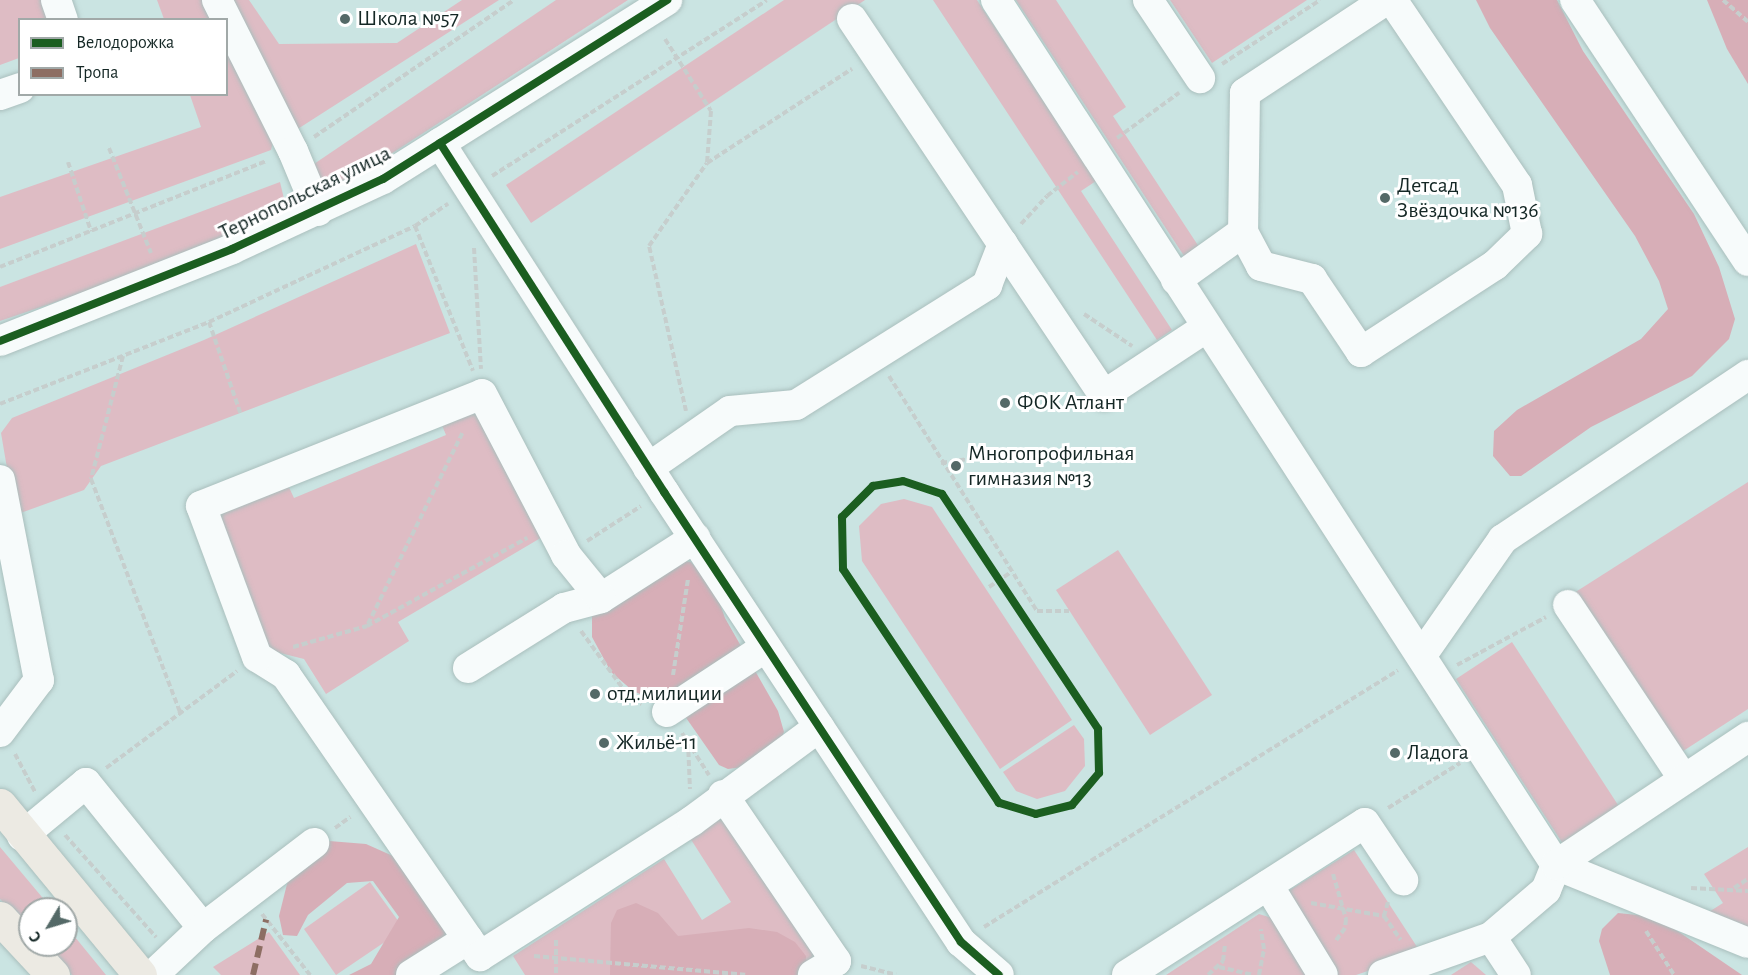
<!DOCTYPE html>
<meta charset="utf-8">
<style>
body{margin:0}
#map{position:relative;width:1748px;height:975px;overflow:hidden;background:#cae4e2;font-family:"Alegreya Sans",sans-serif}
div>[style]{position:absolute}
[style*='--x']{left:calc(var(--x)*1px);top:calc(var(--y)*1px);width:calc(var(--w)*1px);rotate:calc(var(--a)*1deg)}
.green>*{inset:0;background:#debcc4}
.forest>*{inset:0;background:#d7aeb7}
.path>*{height:4px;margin-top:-2px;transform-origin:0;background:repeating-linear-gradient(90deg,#c6cecd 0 6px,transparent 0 9px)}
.roads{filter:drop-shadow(0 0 2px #aabfbd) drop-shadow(0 0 2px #aabfbd)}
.minor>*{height:30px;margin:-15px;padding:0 15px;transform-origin:15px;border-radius:15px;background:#f7fbfb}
.major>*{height:33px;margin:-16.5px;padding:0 16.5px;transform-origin:16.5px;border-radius:16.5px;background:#eceae3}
.quiet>*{height:6px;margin-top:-3px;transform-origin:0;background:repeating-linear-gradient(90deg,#8d6e63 0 12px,transparent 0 18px)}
.cycleway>*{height:8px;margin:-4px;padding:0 4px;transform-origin:4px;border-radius:4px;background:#1b5e20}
.dots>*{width:16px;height:16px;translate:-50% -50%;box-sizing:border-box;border:3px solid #fff;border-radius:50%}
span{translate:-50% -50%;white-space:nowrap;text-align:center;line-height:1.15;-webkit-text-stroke:6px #fff;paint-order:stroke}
.poi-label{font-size:22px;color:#142725}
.left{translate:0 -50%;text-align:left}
.street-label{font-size:22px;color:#142725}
.legend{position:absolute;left:18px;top:18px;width:210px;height:78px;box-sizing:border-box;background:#fff;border:2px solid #a1a9a8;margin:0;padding:8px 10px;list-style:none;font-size:18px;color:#142725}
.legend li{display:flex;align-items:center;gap:12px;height:30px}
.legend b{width:30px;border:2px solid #a1a9a8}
.north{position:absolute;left:18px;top:897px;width:60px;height:60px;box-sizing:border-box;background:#fff;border:2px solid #a1a9a8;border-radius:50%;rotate:232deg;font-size:16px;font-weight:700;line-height:24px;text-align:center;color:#142725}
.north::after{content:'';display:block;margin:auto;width:21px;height:27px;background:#546967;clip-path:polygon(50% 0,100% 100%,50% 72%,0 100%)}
</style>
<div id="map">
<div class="green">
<div style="clip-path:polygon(0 0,44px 0,51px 19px,20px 20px,19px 58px,0 65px)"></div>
<div style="clip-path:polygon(157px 0,208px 0,218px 19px,164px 19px)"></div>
<div style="clip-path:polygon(224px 0,249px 0,279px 44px,397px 43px,462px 0,499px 0,293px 132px)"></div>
<div style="clip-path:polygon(556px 0,628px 0,371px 167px,327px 189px,311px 166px)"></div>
<div style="clip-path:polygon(784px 0,865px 0,531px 223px,506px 185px)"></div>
<div style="clip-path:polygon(933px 0,977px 0,1096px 181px,1081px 191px,1172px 330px,1157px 340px)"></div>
<div style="clip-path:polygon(1016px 0,1056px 0,1126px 107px,1113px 116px,1203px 253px,1188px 262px)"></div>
<div style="clip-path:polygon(1170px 0,1307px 0,1212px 63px)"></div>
<div style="clip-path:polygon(227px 36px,276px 129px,271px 150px,0 249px,0 197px,201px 127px,190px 95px,226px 94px)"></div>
<div style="clip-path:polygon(280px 182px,285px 203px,276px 214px,173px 262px,0 321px,0 287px)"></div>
<div style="clip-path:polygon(416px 244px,450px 333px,101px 466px,84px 490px,15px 515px,1px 433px,12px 418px,204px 340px)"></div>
<div style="clip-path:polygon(477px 404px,549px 533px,398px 622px,409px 641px,326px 694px,304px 659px,260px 648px,209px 508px,286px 481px,294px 498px,446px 435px,439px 418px)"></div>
<div style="clip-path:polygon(1748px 482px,1748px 709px,1677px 755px,1574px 593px)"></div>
<div style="clip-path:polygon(904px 499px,932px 507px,1072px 720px,1000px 769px,862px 561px,859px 526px,881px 504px)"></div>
<div style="clip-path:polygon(1118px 550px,1212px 695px,1150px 735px,1056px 590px)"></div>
<div style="clip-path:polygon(1512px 642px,1620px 808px,1563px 844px,1456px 679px)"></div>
<div style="clip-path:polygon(1074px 725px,1084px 739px,1085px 766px,1065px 791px,1037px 799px,1016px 791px,1003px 772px)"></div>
<div style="clip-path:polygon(723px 817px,830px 975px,525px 975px,513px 956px,664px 859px,702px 920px,731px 902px,690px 838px)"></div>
<div style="clip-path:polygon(0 847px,52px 909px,30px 909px,30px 931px,0 899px)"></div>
<div style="clip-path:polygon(1748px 847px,1748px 934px,1704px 915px,1723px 903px,1704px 874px)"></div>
<div style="clip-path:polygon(1354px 850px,1421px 953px,1356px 975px,1336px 975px,1285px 893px)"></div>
<div style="clip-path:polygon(370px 882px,404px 929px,336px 975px,304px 929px)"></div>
<div style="clip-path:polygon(1259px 914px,1279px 920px,1313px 975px,1166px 975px)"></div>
<div style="clip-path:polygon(66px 926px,106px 975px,72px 975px,43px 945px,66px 945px)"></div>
<div style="clip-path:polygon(269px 932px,300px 975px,221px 975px,213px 967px)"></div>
<div style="clip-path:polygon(1471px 962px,1486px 975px,1451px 975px)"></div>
</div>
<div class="forest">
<div style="clip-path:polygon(1476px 0,1557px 0,1583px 51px,1694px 214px,1719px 267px,1735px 319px,1729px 339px,1692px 376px,1591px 427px,1521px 476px,1510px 476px,1493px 456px,1494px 431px,1517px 410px,1641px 339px,1668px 309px,1659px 281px,1635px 236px,1490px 28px)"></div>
<div style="clip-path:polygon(1707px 0,1748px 0,1748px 84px,1727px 49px)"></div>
<div style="clip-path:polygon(679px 560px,691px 562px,714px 587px,725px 618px,778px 711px,784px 732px,781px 740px,743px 767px,728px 769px,719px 765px,682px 712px,633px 691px,611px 672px,592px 637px,592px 615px)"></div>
<div style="clip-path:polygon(329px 841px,366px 844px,393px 856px,445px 928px,447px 938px,404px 975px,349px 975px,371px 964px,399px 917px,373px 881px,347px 883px,308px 915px,297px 936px,283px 935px,279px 916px,291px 868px,308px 851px)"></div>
<div style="clip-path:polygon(636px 903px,658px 913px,678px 936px,749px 928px,777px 932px,795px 942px,806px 956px,806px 966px,797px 975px,610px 975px,611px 923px,617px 910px)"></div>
<div style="clip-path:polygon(1618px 913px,1657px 917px,1742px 975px,1610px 975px,1599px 941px,1602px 929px)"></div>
</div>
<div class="path">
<div style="--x:1723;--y:0;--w:33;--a:41"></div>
<div style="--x:665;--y:39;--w:85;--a:57.4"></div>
<div style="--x:711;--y:111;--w:52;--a:94.4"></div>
<div style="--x:1222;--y:64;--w:117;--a:-33.1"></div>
<div style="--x:314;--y:137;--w:242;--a:-34.4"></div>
<div style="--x:1117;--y:138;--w:77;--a:-36"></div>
<div style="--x:109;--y:148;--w:113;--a:68.2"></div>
<div style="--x:68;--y:162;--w:73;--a:71.6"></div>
<div style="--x:492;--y:176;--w:326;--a:-32.6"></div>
<div style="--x:1021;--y:224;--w:38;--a:-47"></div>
<div style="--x:1047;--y:196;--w:39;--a:-38"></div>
<div style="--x:415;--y:226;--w:156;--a:68.2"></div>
<div style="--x:474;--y:248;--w:121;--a:86.7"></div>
<div style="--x:0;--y:267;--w:287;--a:-21.7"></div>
<div style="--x:1084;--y:314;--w:58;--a:33.7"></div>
<div style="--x:209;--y:322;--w:98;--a:71"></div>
<div style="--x:123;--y:356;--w:127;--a:104.6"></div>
<div style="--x:91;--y:479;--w:249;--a:69.1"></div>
<div style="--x:889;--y:376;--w:278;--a:57.8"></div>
<div style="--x:1037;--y:611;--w:32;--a:0"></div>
<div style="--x:0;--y:404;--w:225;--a:-21.4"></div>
<div style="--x:209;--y:322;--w:227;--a:-25"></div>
<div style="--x:415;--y:226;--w:40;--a:-34"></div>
<div style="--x:686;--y:411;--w:169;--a:-102.6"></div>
<div style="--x:649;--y:246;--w:101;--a:-55.1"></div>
<div style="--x:707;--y:163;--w:173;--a:-33"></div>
<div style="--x:941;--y:463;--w:41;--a:-8.3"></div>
<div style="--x:587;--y:541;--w:64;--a:-32.9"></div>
<div style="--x:989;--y:587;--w:27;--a:-34"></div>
<div style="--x:368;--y:624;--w:214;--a:-63.7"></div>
<div style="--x:581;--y:631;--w:87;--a:53.9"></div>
<div style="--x:632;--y:701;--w:10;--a:17"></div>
<div style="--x:293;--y:647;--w:77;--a:-15.8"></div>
<div style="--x:367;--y:626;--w:183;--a:-28.8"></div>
<div style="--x:1457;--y:665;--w:101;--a:-28.3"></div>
<div style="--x:673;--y:675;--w:97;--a:-81.1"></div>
<div style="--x:682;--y:733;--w:50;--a:57.3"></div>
<div style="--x:688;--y:742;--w:47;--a:87.6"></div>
<div style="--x:15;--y:754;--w:43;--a:62.2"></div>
<div style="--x:106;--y:768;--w:163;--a:-36.5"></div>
<div style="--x:1388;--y:808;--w:85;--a:-32"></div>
<div style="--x:335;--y:828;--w:19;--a:-36"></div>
<div style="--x:65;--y:835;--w:137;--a:48.3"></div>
<div style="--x:1333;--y:874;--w:47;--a:73.9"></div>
<div style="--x:1346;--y:919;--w:9;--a:96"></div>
<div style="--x:1345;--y:928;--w:17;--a:126"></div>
<div style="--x:1691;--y:888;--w:57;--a:3"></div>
<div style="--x:1734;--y:888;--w:17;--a:-33"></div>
<div style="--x:1388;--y:902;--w:15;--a:106"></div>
<div style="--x:1384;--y:916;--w:29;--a:55"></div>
<div style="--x:1311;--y:903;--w:74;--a:10.1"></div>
<div style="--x:262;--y:914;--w:78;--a:51.8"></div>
<div style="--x:984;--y:927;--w:487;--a:-31.8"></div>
<div style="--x:1646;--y:931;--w:52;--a:57.5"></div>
<div style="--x:556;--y:940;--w:35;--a:90"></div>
<div style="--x:534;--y:956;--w:212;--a:5.1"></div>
<div style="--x:861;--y:966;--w:36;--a:14"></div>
<div style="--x:1219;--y:967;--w:35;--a:13"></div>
<div style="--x:1208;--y:975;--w:21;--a:-43"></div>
<div style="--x:1223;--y:961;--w:17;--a:-83"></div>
<div style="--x:1259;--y:975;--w:26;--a:-79"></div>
<div style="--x:1264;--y:949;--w:20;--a:-99"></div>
</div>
<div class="roads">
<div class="minor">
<div style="--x:56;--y:0;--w:21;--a:71"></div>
<div style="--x:217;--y:0;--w:169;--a:63.3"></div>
<div style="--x:293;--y:151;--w:65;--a:67.4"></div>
<div style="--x:996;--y:0;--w:1030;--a:57.08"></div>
<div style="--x:1556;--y:865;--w:207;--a:22.1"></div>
<div style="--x:1148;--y:0;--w:94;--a:56.3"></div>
<div style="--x:1386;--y:0;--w:169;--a:146.6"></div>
<div style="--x:1245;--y:93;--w:139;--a:90.8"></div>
<div style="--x:1243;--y:232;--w:38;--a:62"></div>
<div style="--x:1261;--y:266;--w:53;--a:14.3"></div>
<div style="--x:1312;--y:279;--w:88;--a:56.1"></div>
<div style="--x:1361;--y:352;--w:160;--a:-33"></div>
<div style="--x:1495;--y:265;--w:45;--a:-44.1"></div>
<div style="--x:1527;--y:234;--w:50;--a:-101.5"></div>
<div style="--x:1517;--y:185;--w:223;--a:-124"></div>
<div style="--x:1575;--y:0;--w:313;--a:56.5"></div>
<div style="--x:852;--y:19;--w:453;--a:56.2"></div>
<div style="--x:1104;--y:395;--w:123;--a:-33.4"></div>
<div style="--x:0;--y:95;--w:21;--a:-19"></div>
<div style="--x:440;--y:143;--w:415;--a:57.3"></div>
<div style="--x:664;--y:492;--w:539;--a:56.58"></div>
<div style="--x:961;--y:942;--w:50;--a:41"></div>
<div style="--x:1176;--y:280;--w:82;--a:-35.6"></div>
<div style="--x:0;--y:341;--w:250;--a:-21.6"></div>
<div style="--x:232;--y:249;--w:166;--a:-24.9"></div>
<div style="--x:383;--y:179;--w:336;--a:-32.2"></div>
<div style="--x:648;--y:468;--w:100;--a:-34.8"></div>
<div style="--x:730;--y:411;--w:66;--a:-5.2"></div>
<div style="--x:796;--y:405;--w:226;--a:-32.1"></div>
<div style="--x:987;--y:285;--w:44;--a:-68.7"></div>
<div style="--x:0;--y:480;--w:204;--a:79"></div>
<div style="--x:39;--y:680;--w:65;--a:126.9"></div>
<div style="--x:1568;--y:605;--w:208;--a:56.4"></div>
<div style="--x:1422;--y:655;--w:141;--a:-55.1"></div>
<div style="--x:1503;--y:539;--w:295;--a:-33.8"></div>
<div style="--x:468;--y:668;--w:113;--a:-32"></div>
<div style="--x:564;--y:608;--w:38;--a:-15"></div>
<div style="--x:601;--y:598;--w:112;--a:-32.6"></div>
<div style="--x:667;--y:712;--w:118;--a:-33.3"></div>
<div style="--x:723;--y:795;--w:201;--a:55.8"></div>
<div style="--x:836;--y:961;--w:27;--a:149"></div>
<div style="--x:22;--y:836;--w:83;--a:-39.6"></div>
<div style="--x:86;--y:783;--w:186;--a:51.1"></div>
<div style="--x:1268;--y:885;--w:105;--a:58.6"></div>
<div style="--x:1491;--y:937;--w:45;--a:56.7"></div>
<div style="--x:468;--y:939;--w:321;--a:-124.6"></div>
<div style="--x:286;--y:675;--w:34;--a:-148"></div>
<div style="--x:257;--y:657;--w:161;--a:-110.3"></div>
<div style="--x:201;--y:506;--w:302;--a:-21.7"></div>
<div style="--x:482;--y:394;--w:182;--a:62.4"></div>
<div style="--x:566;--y:555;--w:55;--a:50.9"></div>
<div style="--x:153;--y:975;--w:69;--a:-43.2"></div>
<div style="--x:203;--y:928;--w:140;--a:-37.4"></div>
<div style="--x:411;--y:975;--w:67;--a:-32.3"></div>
<div style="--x:468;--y:939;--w:21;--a:55"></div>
<div style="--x:480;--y:956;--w:251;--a:-32.5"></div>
<div style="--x:692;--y:821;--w:158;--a:-36.5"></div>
<div style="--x:1127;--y:975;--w:282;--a:-32.6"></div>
<div style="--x:1365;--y:823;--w:69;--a:56.3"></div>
<div style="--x:1383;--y:975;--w:114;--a:-19.4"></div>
<div style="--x:1491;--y:937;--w:72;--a:-40.5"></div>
<div style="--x:1546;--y:890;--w:27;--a:-68"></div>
<div style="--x:1556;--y:865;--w:231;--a:-33.7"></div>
</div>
<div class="major">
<div style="--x:0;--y:805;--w:220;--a:50.5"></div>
<div style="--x:0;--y:918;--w:78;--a:47.1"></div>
</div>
</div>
<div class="quiet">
<div style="--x:253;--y:975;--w:57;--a:-76.7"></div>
</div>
<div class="cycleway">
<div style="--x:440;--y:143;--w:415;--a:57.3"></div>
<div style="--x:664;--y:492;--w:539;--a:56.58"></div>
<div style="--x:961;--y:942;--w:50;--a:41"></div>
<div style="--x:0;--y:341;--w:250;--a:-21.6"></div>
<div style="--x:232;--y:249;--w:166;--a:-24.9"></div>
<div style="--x:383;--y:179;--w:336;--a:-32.2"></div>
<div style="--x:903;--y:481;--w:41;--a:18.4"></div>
<div style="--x:942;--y:494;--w:282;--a:56.4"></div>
<div style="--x:1098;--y:729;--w:44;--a:88.7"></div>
<div style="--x:1099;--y:773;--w:42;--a:130.2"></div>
<div style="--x:1072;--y:805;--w:37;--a:166"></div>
<div style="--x:1036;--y:814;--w:39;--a:-163"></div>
<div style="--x:999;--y:803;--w:281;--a:-123.7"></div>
<div style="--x:843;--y:569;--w:52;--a:-91.1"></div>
<div style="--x:842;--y:517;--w:44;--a:-45"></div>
<div style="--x:873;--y:486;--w:30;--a:-9"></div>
</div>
<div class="dots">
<div style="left:345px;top:19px;background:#546967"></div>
<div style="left:1385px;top:198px;background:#546967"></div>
<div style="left:1005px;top:403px;background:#546967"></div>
<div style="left:956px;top:466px;background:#546967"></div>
<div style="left:595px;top:694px;background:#546967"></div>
<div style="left:604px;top:743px;background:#546967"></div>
<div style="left:1395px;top:753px;background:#546967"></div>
</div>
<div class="poi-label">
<span class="left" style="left:357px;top:19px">Школа №57</span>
<span class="left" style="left:1397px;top:198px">Детсад<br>Звёздочка №136</span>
<span class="left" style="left:1017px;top:403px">ФОК Атлант</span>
<span class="left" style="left:968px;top:466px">Многопрофильная<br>гимназия №13</span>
<span class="left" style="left:607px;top:694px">отд.милиции</span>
<span class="left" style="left:616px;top:743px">Жильё-11</span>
<span class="left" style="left:1407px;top:753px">Ладога</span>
</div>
<div class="street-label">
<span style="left:305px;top:193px;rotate:-26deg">Тернопольская улица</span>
</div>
<ul class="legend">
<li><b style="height:8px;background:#1b5e20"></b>Велодорожка</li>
<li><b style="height:8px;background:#8d6e63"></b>Тропа</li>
</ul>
<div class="north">С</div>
</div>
